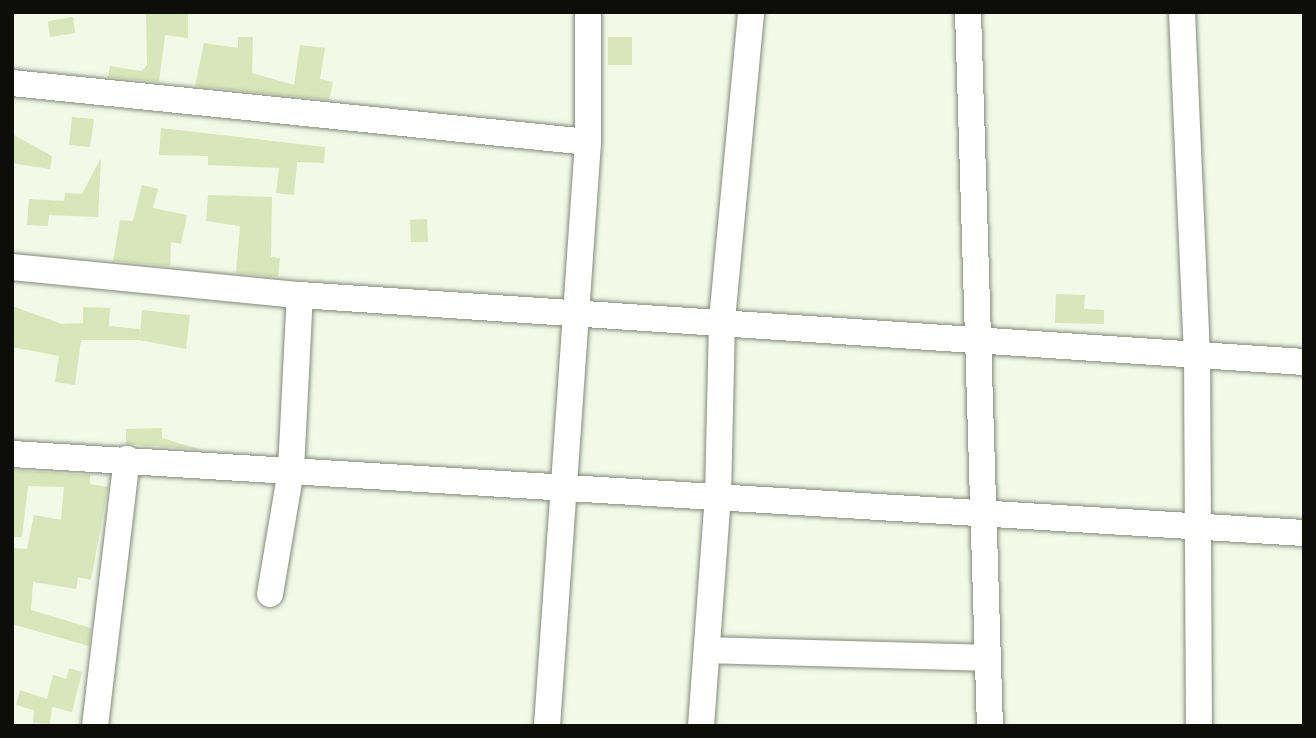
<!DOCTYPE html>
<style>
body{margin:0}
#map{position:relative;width:1316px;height:738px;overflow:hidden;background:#f3f8e7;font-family:"Fira Sans",sans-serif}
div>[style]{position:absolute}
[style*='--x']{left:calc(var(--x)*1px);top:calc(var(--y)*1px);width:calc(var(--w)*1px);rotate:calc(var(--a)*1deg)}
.building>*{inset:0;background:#d8e6b9}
.roads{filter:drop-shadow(0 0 2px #84897a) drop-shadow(0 0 2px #84897a)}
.minor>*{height:26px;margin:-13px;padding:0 13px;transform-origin:13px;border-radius:13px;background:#fff}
span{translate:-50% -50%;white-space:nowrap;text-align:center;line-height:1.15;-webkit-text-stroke:6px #f3f8e7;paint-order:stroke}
.frame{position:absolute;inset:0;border:14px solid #0d0e09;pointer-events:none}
</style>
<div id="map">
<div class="building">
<div style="clip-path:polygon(146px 12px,188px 12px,188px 38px,165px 35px,159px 82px,108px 77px,110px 66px,142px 71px,147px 65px)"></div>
<div style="clip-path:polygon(73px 17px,75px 33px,50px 37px,48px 21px)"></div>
<div style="clip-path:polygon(238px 37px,253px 37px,252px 73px,294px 85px,300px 45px,325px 48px,320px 79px,333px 82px,329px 100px,195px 86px,204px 43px,238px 48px)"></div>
<div style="clip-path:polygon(608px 37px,632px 37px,632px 65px,608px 65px)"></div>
<div style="clip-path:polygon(72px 117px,94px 119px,90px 147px,69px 145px)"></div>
<div style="clip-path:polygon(161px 128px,325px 147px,324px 163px,297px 162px,294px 195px,276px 193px,279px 168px,208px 165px,208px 156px,159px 155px)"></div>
<div style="clip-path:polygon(12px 134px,52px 156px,50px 169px,12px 163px)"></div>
<div style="clip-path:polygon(101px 158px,98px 217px,49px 215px,48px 226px,27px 225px,29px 199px,64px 201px,65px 193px,82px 194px)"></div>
<div style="clip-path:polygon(142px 185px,158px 189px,153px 208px,187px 215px,181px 244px,171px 242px,170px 266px,113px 261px,120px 220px,133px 221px)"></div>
<div style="clip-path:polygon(208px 195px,272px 197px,271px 257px,280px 258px,278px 277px,236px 273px,240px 226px,206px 221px)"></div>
<div style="clip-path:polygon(427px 219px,428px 242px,411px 242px,410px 220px)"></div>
<div style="clip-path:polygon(1056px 294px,1085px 295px,1084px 309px,1104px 310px,1104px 324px,1055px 323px)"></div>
<div style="clip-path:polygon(12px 306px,62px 324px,83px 323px,83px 307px,110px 308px,109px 326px,140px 329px,140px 337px,142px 310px,190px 315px,186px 349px,139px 340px,81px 340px,75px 385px,55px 382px,59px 356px,12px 347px)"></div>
<div style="clip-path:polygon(162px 428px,162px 438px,202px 450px,126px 444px,126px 429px)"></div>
<div style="clip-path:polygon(12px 470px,90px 475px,90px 484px,108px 487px,91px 580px,78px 577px,76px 589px,33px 582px,31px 610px,91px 628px,89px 646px,12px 624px,12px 548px,27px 549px,34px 515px,61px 520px,64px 487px,28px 486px,22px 537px,12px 537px)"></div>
<div style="clip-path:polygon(69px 668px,82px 672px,72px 712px,52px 707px,50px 724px,33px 723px,34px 710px,16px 705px,20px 690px,47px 699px,53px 675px,66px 679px)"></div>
</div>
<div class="roads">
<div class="minor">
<div style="--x:968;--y:12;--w:714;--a:88.24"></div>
<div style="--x:1182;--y:12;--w:340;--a:87.5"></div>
<div style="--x:1197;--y:352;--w:374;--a:89.7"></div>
<div style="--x:12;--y:83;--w:579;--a:5.85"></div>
<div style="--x:12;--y:267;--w:289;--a:5.6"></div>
<div style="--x:300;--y:295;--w:1006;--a:3.82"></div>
<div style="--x:12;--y:454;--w:1294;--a:3.5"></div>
<div style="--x:270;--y:594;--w:126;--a:-80.4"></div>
<div style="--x:291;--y:470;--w:175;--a:-87.1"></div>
<div style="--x:707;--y:650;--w:281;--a:1.6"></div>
<div style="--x:95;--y:726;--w:269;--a:-83.2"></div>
<div style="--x:547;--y:726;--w:585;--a:-85.98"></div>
<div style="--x:588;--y:142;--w:130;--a:-90"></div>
<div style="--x:701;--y:726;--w:230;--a:-85.8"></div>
<div style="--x:718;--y:497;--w:177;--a:-88.7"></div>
<div style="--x:722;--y:320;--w:309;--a:-84.6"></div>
</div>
</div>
<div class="frame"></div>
</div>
